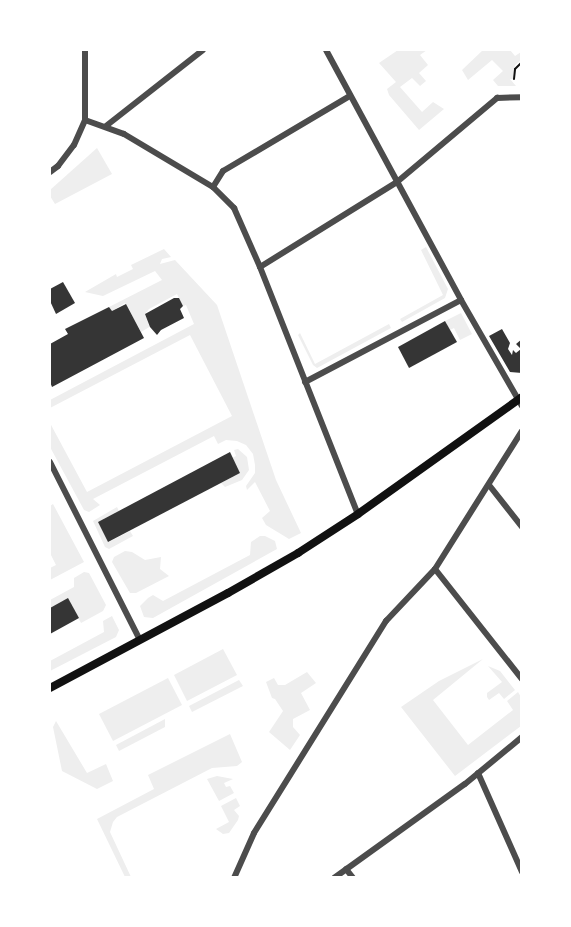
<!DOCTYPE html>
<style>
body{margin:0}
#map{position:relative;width:571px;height:927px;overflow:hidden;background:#fff;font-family:"IBM Plex Sans",sans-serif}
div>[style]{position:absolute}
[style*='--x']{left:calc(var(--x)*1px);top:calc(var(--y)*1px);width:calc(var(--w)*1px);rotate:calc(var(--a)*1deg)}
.green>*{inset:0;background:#eee}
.building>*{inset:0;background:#353535}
.path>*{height:2px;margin:-1px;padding:0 1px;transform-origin:1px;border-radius:1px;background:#111}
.minor>*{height:6px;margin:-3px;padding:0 3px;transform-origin:3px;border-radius:3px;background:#4c4c4c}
.secondary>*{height:8px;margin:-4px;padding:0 4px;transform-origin:4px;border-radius:4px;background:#111}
span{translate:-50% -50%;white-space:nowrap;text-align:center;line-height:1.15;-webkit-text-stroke:6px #fff;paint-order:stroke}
.frame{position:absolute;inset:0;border:51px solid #fff;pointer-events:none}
</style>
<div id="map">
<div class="green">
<div style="clip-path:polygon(398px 50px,427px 50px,420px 55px,428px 65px,419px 73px,426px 81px,420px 86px,412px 78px,400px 87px,422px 112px,433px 102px,444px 109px,419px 130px,389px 95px,387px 89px,396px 82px,379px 63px)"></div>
<div style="clip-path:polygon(483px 50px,510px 50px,515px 56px,521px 52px,521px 60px,515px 65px,513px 79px,510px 79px,516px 86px,498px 86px,493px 80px,503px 71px,492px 60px,468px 80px,462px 70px)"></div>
<div style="clip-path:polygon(97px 148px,112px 174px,55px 204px,50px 196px,50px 190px)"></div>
<div style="clip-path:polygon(426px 247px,448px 289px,445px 298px,402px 322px,400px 319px,443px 295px,421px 250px)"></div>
<div style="clip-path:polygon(164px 249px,171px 257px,162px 259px,160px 264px,175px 260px,217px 305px,276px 480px,301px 533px,289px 539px,266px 525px,262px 518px,270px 511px,255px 482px,247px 490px,246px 486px,255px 473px,255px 465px,253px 454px,246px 445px,237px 441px,226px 440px,218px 444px,214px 436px,93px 499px,100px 505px,89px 512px,84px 510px,50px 447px,50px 423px,87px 492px,232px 416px,190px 335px,50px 408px,50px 400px,194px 324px,186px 305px,183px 306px,177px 294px,149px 309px,145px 314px,151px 326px,141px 332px,125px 303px,112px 311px,109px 307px,162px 280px,155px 271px,103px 296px,85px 292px,116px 274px,117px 277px,133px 269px,131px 265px)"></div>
<div style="clip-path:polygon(461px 313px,472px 334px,460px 340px,454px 328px,450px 330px,445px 321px)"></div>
<div style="clip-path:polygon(389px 324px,391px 328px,317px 368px,313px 365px,298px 335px,300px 333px,315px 364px)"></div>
<div style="clip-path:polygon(238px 449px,247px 457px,249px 470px,242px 480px,225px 487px,221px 483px,240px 473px,232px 458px,236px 456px,234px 450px)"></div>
<div style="clip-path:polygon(53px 504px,84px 562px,50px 580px,50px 568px,56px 565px,50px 553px,50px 506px)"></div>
<div style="clip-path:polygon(117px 507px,119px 511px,98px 522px,109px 542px,130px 531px,133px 536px,109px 549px,105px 547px,93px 521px)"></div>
<div style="clip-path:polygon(260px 536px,265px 536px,275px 541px,277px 549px,153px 618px,144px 617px,140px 606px,148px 598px,153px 595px,163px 601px,250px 555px,251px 542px)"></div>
<div style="clip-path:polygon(125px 551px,132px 552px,145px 560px,161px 557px,160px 569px,169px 576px,136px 593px,130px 593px,112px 562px,114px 557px)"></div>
<div style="clip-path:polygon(84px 572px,89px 573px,106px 605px,103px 611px,81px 623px,68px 599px,50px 608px,50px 600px,74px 587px,74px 578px)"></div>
<div style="clip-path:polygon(112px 616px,119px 630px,116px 637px,50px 671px,50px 661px,104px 632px,103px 621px)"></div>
<div style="clip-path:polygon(223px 649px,237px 675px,187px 701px,174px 675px)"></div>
<div style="clip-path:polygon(483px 659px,433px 700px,468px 745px,513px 710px,507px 701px,518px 692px,521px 697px,521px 726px,455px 776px,401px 707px,439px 681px)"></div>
<div style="clip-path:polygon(488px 666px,500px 671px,515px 690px,504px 699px,499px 693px,489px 700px,487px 697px,487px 693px,502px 682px)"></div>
<div style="clip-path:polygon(307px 672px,316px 683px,301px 693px,310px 710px,293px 719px,293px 727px,300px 735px,290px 750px,269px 732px,283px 711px,275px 699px,272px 698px,266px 682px,274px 678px,278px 685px,285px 685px)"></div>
<div style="clip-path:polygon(168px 678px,182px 705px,113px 741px,99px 714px)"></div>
<div style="clip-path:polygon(239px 680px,243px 686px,192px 712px,189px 706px)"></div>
<div style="clip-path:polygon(165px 719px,165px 727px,119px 751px,116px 745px)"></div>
<div style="clip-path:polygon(56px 721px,87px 773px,106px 764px,113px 781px,97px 789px,62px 771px,53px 727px)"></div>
<div style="clip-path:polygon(230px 734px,242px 762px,237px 766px,212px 768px,117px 817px,113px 822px,110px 832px,131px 877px,125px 877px,97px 819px,154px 789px,148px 775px)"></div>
<div style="clip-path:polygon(217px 776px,233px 779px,224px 783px,226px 787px,230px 786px,234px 793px,219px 801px,207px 779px)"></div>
<div style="clip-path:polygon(236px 798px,240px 806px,234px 810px,239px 816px,238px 820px,229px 833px,223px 834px,216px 829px,229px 822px,221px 806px)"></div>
</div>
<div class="building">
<div style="clip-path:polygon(63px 282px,75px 303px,56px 314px,50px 301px,50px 289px)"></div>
<div style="clip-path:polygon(174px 298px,179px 298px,183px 306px,180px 309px,184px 318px,161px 330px,157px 335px,150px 327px,145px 314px)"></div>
<div style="clip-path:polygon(126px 304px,144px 338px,52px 387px,50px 382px,50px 344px,68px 334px,65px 329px,109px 307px,112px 311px)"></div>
<div style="clip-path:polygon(445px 321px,457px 342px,409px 368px,398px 347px)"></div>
<div style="clip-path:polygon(502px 329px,510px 343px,508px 349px,512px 355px,513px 350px,516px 353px,521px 349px,516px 344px,522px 339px,522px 373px,510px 372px,489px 336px)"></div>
<div style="clip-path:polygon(230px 452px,240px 473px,108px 542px,98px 522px)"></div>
<div style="clip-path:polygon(68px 598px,79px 618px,50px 634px,50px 608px)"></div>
</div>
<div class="path">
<div style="--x:514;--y:79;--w:10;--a:-84"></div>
<div style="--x:515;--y:69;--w:10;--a:-45"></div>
</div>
<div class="minor">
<div style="--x:326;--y:50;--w:284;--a:61.6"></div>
<div style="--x:461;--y:300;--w:122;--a:60.1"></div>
<div style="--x:85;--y:120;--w:41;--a:19.7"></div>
<div style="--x:124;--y:134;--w:104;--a:30.8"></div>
<div style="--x:213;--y:187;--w:30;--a:45"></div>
<div style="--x:234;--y:208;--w:64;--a:66.2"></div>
<div style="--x:260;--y:267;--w:266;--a:68.4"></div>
<div style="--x:106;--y:126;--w:123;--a:-38.1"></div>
<div style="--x:50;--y:172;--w:10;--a:-37"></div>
<div style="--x:58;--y:166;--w:26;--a:-53"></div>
<div style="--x:74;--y:145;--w:27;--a:-66"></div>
<div style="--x:85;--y:120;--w:70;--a:-90"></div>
<div style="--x:213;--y:187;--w:19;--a:-58"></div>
<div style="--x:223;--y:171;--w:147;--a:-30.6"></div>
<div style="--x:260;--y:267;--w:161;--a:-31.8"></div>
<div style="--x:397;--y:182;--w:131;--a:-40"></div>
<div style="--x:497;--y:98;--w:25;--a:-2"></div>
<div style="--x:305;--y:382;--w:176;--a:-27.7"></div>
<div style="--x:50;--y:462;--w:199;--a:63.2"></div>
<div style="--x:489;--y:485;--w:53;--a:51.8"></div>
<div style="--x:435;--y:569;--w:140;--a:51.7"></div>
<div style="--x:478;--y:773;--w:108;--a:66"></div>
<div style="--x:346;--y:869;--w:11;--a:52"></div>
<div style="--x:234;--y:878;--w:49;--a:-66"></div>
<div style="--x:254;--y:833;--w:250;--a:-58.1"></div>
<div style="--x:386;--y:621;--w:71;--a:-46.7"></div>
<div style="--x:435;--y:569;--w:163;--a:-57.8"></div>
<div style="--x:334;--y:878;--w:161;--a:-35.7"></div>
<div style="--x:465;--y:784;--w:74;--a:-39.5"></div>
</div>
<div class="secondary">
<div style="--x:50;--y:688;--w:202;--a:-28.1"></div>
<div style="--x:228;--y:593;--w:81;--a:-29.7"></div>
<div style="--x:298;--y:553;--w:72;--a:-33"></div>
<div style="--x:358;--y:514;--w:201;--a:-35.5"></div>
</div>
<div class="frame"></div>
</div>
